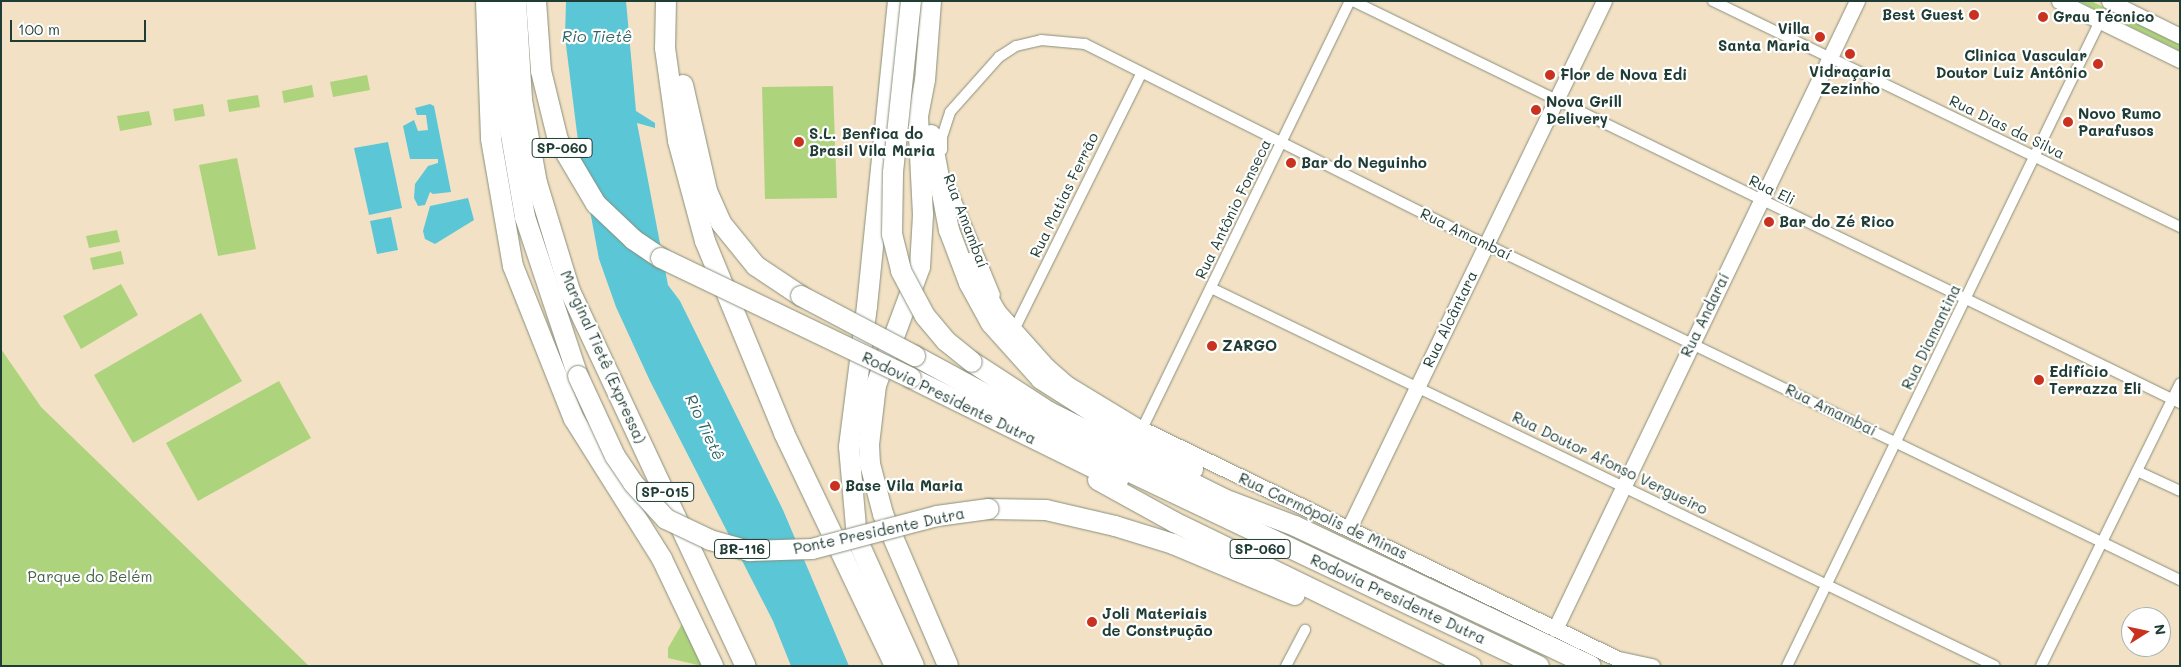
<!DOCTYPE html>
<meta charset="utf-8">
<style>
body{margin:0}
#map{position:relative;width:2181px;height:667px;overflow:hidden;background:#f2e1c4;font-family:Mali,sans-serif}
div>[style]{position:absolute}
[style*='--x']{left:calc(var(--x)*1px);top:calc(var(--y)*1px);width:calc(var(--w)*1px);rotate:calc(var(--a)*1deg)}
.green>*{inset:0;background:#aed37d}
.water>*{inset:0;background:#5bc6d5}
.roads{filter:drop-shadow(0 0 1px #888f7c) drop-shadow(0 0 1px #888f7c)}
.street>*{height:10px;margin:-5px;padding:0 5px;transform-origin:5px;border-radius:5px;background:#fff}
.secondary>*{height:15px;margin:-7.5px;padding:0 7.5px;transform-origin:7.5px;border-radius:7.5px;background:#fff}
.highway>*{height:20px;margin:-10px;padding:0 10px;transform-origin:10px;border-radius:10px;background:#fff}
.bridges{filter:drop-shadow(0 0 1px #888f7c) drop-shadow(0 0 1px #888f7c)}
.highway-bridge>*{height:20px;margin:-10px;padding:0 10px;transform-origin:10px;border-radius:10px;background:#fff}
.dots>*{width:14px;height:14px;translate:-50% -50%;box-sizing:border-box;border:2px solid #fff;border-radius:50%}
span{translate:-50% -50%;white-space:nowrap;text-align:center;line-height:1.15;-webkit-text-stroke:4.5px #fff;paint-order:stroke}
.shield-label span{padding:1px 4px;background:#fff;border:1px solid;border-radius:4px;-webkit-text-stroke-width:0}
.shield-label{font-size:14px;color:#1f3d34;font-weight:700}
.poi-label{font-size:15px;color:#1f3d34;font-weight:700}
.right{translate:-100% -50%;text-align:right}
.left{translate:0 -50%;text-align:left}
.street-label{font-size:15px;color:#1f3d34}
.park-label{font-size:15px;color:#436246}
.water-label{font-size:16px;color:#316664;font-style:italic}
.frame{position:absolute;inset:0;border:2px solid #1f3d34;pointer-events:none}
.north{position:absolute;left:2121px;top:607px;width:50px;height:50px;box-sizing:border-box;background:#fff;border:1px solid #a5b1ae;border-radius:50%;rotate:80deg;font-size:14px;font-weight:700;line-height:20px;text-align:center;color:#1f3d34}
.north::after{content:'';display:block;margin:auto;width:18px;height:22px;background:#c8321e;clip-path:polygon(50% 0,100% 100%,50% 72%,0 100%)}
.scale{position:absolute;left:10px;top:20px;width:136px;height:22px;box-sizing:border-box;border:2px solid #1f3d34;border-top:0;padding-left:6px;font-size:15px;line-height:18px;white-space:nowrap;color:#1f3d34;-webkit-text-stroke:4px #fff;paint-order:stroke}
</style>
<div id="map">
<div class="green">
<div style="clip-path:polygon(2078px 1px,2091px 1px,2180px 45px,2180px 51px)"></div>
<div style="clip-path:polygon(367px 75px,370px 90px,333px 97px,330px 82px)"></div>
<div style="clip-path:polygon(312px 85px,314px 97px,284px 103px,282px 91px)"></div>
<div style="clip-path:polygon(833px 86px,837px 198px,765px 199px,762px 87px)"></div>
<div style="clip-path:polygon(258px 95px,260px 107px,229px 112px,227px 100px)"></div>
<div style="clip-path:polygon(203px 104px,205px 116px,175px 121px,173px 109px)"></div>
<div style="clip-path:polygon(149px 111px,152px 125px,120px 131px,117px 116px)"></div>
<div style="clip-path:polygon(237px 158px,256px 249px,218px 256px,199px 165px)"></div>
<div style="clip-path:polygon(117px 230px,120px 242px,89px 248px,86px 236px)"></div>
<div style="clip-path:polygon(121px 251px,124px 264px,93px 270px,90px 258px)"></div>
<div style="clip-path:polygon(121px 284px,138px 315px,81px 349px,63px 316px)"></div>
<div style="clip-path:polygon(201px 313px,242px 381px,133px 443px,94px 375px)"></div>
<div style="clip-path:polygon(1px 349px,41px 407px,309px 666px,1px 666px)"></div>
<div style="clip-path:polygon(279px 381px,311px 438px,198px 501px,166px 443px)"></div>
<div style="clip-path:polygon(682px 624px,702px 666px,668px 658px,668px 648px)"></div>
</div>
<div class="water">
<div style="clip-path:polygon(566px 1px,626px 1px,636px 111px,655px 123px,655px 128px,637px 123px,668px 285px,680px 301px,783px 510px,849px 666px,791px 666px,773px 621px,650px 381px,616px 307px,599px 259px,580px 157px,565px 37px)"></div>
<div style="clip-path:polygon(430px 104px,434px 106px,451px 192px,433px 194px,430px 192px,425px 205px,418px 206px,414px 198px,415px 184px,428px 166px,438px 163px,438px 159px,410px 159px,403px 126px,414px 120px,418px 131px,428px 130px,426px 115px,417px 115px,415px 108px)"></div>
<div style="clip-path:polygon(388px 142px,402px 208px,369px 215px,354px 148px)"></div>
<div style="clip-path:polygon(468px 198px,474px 220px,435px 244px,425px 239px,423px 231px,430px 206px)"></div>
<div style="clip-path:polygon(391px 217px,398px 250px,377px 254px,370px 221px)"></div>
</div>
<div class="roads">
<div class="street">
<div style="--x:1353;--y:1;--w:920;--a:25.92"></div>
<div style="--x:1713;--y:1;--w:519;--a:25.82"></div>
<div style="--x:942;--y:150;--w:13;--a:-90"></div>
<div style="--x:942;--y:137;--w:26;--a:-72"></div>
<div style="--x:950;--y:112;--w:74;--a:-48.3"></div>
<div style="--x:999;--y:57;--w:20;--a:-33"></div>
<div style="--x:1016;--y:46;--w:26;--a:-13"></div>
<div style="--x:1041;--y:40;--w:44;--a:5.2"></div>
<div style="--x:1085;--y:44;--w:436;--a:26.6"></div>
<div style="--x:1475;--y:239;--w:783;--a:25.81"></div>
<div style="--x:948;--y:181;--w:123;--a:67.6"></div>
<div style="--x:1211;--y:288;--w:870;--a:25.74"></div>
<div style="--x:1014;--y:330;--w:286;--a:-63.6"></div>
<div style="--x:1142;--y:429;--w:476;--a:-64.1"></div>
<div style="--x:2137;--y:471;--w:47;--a:24.9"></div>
<div style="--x:1286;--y:666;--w:41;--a:-62.2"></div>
<div style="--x:1787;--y:666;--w:717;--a:-64.11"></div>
<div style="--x:2041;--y:666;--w:315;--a:-63.8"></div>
</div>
<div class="secondary">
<div style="--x:2059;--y:1;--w:135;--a:26"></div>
<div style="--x:2109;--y:1;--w:79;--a:26.2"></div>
<div style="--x:969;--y:260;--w:59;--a:60.4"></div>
<div style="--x:998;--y:311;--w:74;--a:48.3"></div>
<div style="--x:1047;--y:366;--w:28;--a:41"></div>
<div style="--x:1068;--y:384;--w:87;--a:31.3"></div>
<div style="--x:1142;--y:429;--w:529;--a:25.79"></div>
<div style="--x:1618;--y:659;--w:35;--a:12"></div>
<div style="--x:1349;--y:528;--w:585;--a:-64.18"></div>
<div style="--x:1555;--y:629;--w:697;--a:-64.32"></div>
</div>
<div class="highway">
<div style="--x:486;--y:1;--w:138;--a:87.9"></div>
<div style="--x:491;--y:139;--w:129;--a:80.2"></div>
<div style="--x:513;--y:266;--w:165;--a:68.3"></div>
<div style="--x:574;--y:419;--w:165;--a:57.8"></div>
<div style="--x:662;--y:559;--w:119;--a:64.5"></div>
<div style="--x:500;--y:1;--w:93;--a:87.5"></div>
<div style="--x:504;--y:94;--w:125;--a:80.3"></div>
<div style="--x:525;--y:217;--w:168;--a:71.6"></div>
<div style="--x:516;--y:1;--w:99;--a:86.5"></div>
<div style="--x:522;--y:100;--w:84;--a:79.8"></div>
<div style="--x:537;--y:183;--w:113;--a:73"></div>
<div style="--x:570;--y:291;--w:414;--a:64.9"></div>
<div style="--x:536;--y:1;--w:70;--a:85.9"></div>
<div style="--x:541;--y:71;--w:71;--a:76.2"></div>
<div style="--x:558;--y:140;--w:74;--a:59.3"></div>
<div style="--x:596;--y:204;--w:52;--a:43.5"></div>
<div style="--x:634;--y:240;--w:32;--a:34"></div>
<div style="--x:666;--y:1;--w:47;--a:91.2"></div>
<div style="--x:665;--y:48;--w:94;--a:82"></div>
<div style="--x:678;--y:141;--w:104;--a:74.9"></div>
<div style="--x:705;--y:241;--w:208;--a:67.6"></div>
<div style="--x:784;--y:433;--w:258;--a:64.5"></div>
<div style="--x:898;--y:1;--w:307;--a:95.8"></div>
<div style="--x:867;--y:306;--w:142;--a:97.3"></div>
<div style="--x:849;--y:447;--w:92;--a:85"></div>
<div style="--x:857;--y:539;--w:139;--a:65.8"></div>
<div style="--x:931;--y:1;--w:79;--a:94.3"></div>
<div style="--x:925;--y:80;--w:37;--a:101"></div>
<div style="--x:918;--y:116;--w:99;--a:87.1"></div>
<div style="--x:923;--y:215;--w:52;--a:93.3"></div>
<div style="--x:920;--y:267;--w:126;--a:110.4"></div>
<div style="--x:876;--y:385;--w:60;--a:96.7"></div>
<div style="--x:869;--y:445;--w:19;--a:87"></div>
<div style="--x:870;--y:464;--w:52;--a:75.4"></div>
<div style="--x:883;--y:514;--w:165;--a:66.8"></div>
<div style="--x:683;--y:85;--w:109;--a:77.2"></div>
<div style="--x:707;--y:191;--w:35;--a:66"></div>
<div style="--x:721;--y:223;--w:55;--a:50.9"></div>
<div style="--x:756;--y:266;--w:54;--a:33.7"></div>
<div style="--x:931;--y:135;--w:97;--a:79.3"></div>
<div style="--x:949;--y:230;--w:57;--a:69.3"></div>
<div style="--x:969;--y:283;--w:46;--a:61.2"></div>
<div style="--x:991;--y:323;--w:75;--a:48.2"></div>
<div style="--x:1041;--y:379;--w:108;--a:32.5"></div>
<div style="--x:1132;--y:437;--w:69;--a:27.7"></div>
<div style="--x:915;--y:356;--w:242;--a:28.4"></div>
<div style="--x:1128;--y:471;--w:455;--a:25.4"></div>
<div style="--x:972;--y:362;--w:92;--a:33"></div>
<div style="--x:1049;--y:412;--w:195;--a:26.4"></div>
<div style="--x:1224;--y:499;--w:76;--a:20.8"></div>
<div style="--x:1295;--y:526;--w:327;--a:25.3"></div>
<div style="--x:911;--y:378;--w:231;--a:26.2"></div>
<div style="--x:1098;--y:480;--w:87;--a:28.9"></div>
<div style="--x:1174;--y:522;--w:330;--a:25.9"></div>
<div style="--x:989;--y:509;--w:57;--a:1"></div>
<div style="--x:1046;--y:510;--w:71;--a:13.1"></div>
<div style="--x:1115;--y:526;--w:61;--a:17.2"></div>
<div style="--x:1173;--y:544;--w:132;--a:22.7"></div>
</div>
</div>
<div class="bridges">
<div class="highway-bridge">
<div style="--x:911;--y:1;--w:173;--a:96"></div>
<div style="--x:893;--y:173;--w:61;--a:90.9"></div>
<div style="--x:892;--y:234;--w:38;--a:76"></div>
<div style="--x:901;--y:271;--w:51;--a:61.9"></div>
<div style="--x:925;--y:316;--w:33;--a:50"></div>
<div style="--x:946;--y:341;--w:33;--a:39"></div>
<div style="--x:661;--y:258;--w:277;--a:25.6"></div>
<div style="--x:801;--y:296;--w:129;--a:27.8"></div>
<div style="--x:578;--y:376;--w:88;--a:65.2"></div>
<div style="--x:615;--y:456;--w:32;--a:56"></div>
<div style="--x:633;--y:483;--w:49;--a:47.5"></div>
<div style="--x:666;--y:519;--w:49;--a:25.5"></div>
<div style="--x:710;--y:540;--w:41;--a:15.8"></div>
<div style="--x:749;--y:551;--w:63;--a:-1.8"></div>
<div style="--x:812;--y:549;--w:129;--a:-14.8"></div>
<div style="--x:937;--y:516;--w:52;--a:-7.7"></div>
</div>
</div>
<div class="dots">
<div style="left:1974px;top:15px;background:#c8321e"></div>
<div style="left:2043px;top:17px;background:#c8321e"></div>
<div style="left:1820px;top:37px;background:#c8321e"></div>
<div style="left:1850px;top:54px;background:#c8321e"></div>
<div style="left:2098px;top:64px;background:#c8321e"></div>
<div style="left:1550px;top:75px;background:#c8321e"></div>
<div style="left:1536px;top:110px;background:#c8321e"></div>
<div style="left:2068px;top:122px;background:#c8321e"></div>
<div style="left:799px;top:142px;background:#c8321e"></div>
<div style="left:1291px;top:163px;background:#c8321e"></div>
<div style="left:1769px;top:222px;background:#c8321e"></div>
<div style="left:1212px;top:346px;background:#c8321e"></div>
<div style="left:2039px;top:380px;background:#c8321e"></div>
<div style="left:835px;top:486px;background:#c8321e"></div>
<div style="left:1092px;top:622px;background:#c8321e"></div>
</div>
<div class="shield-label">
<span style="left:562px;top:148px">SP-060</span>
<span style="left:665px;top:492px">SP-015</span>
<span style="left:742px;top:549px">BR-116</span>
<span style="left:1260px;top:549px">SP-060</span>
</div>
<div class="poi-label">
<span class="right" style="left:1964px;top:15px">Best Guest</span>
<span class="left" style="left:2053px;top:17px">Grau Técnico</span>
<span class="right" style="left:1810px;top:37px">Villa<br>Santa Maria</span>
<span class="right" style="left:2087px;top:64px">Clinica Vascular<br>Doutor Luiz Antônio</span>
<span style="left:1850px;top:80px">Vidraçaria<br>Zezinho</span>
<span class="left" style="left:1560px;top:75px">Flor de Nova Edi</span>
<span class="left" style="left:1546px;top:110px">Nova Grill<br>Delivery</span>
<span class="left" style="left:2078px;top:122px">Novo Rumo<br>Parafusos</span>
<span class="left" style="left:809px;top:142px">S.L. Benfica do<br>Brasil Vila Maria</span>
<span class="left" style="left:1301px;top:163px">Bar do Neguinho</span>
<span class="left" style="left:1779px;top:222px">Bar do Zé Rico</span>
<span class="left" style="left:1222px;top:346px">ZARGO</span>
<span class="left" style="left:2049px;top:380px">Edifício<br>Terrazza Eli</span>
<span class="left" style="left:845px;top:486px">Base Vila Maria</span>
<span class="left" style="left:1102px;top:622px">Joli Materiais<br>de Construção</span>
</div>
<div class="street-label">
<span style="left:2007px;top:127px;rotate:26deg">Rua Dias da Silva</span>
<span style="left:1772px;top:190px;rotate:26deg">Rua Eli</span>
<span style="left:1064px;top:195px;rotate:-64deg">Rua Matias Ferrão</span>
<span style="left:1233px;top:209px;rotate:-64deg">Rua Antônio Fonseca</span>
<span style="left:966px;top:221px;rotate:69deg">Rua Amambaí</span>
<span style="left:1466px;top:234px;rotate:26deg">Rua Amambaí</span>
<span style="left:1705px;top:315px;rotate:-64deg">Rua Andaraí</span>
<span style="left:1450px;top:319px;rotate:-64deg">Rua Alcântara</span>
<span style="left:1931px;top:337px;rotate:-64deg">Rua Diamantina</span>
<span style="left:603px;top:357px;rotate:66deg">Marginal Tietê (Expressa)</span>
<span style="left:949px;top:398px;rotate:26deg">Rodovia Presidente Dutra</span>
<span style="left:1831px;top:410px;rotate:26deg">Rua Amambaí</span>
<span style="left:1610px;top:463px;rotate:26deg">Rua Doutor Afonso Vergueiro</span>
<span style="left:1323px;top:516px;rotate:25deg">Rua Carmópolis de Minas</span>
<span style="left:879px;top:531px;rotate:-12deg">Ponte Presidente Dutra</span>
<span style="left:1398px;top:599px;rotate:25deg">Rodovia Presidente Dutra</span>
</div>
<div class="park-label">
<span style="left:90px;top:577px">Parque do Belém</span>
</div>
<div class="water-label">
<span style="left:597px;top:36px">Rio Tietê</span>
<span style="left:705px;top:427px;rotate:65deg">Rio Tietê</span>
</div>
<div class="frame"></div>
<div class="north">N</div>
<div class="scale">100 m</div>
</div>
